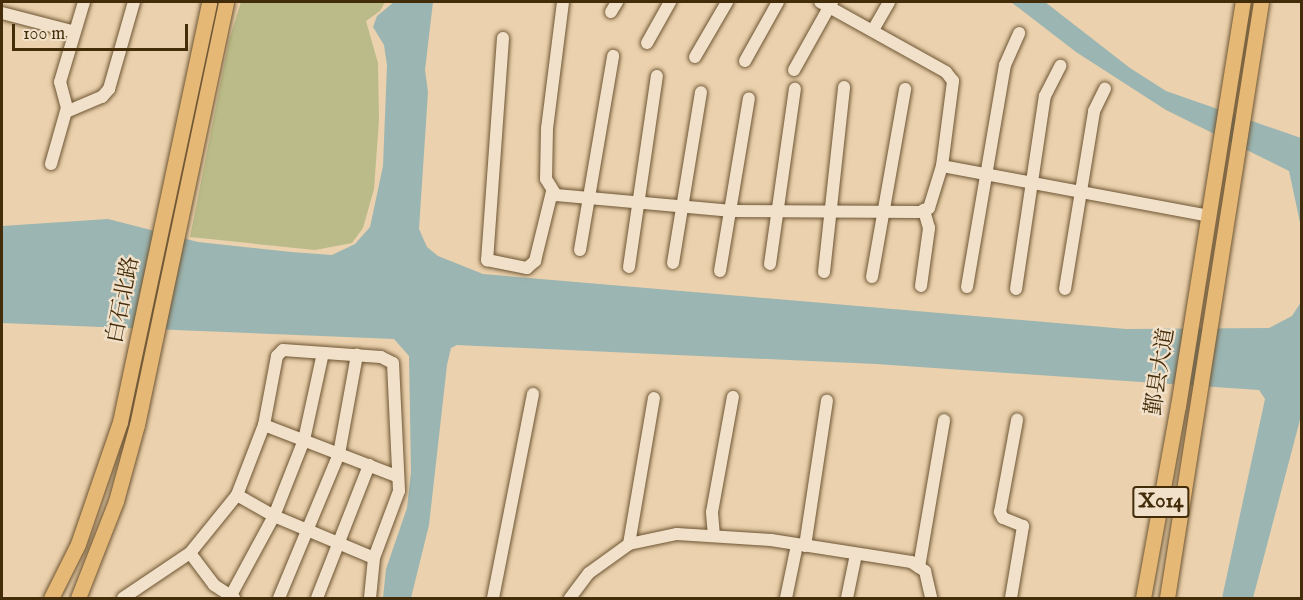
<!DOCTYPE html>
<meta charset="utf-8">
<style>
body{margin:0}
#map{position:relative;width:1303px;height:600px;overflow:hidden;background:#ebd1ad;font-family:"IM FELL English","Noto Serif SC",serif}
div>[style]{position:absolute}
[style*='--x']{left:calc(var(--x)*1px);top:calc(var(--y)*1px);width:calc(var(--w)*1px);rotate:calc(var(--a)*1deg)}
.green>*{inset:0;background:#babb88}
.water>*{inset:0;background:#9bb5b2}
.roads{filter:drop-shadow(0 0 2px #6d5533) drop-shadow(0 0 2px #6d5533)}
.minor>*{height:12px;margin:-6px;padding:0 6px;transform-origin:6px;border-radius:6px;background:#f2e1ca}
.major>*{height:15px;margin:-7.5px;padding:0 7.5px;transform-origin:7.5px;border-radius:7.5px;background:#e6b876}
span{translate:-50% -50%;white-space:nowrap;text-align:center;line-height:1.15;-webkit-text-stroke:4.5px #f2e1ca;paint-order:stroke}
.shield-label span{padding:2px 4px;background:#f2e1ca;border:2px solid;border-radius:4px;-webkit-text-stroke-width:0}
.shield-label{font-size:21px;color:#432c0a;font-weight:700}
.street-label{font-size:22px;color:#432c0a}
.frame{position:absolute;inset:0;border:3px solid #432c0a;pointer-events:none}
.scale{position:absolute;left:12px;top:24px;width:176px;height:27px;box-sizing:border-box;border:3px solid #432c0a;border-top:0;padding-left:8px;font-size:18px;line-height:21px;white-space:nowrap;color:#432c0a;-webkit-text-stroke:4px #f2e1ca;paint-order:stroke}
</style>
<div id="map">
<div class="green">
<div style="clip-path:polygon(241px 2px,385px 2px,380px 11px,366px 21px,378px 63px,379px 120px,374px 189px,363px 228px,352px 243px,315px 250px,190px 237px,229px 40px)"></div>
</div>
<div class="water">
<div style="clip-path:polygon(394px 2px,433px 2px,425px 70px,428px 92px,419px 229px,427px 247px,438px 256px,483px 274px,1126px 329px,1269px 328px,1292px 316px,1301px 302px,1301px 416px,1253px 598px,1222px 598px,1265px 399px,1259px 390px,876px 364px,457px 345px,451px 348px,447px 365px,429px 525px,411px 598px,383px 598px,386px 569px,407px 508px,411px 472px,409px 356px,394px 339px,2px 323px,2px 226px,108px 219px,198px 242px,291px 252px,332px 255px,355px 244px,370px 227px,383px 166px,387px 65px,384px 45px,373px 27px,377px 16px)"></div>
<div style="clip-path:polygon(1011px 2px,1045px 2px,1130px 68px,1166px 91px,1301px 138px,1301px 227px,1289px 171px,1166px 110px,1076px 52px)"></div>
</div>
<div class="roads">
<div class="minor">
<div style="--x:563;--y:2;--w:127;--a:97.2"></div>
<div style="--x:547;--y:128;--w:51;--a:91.1"></div>
<div style="--x:546;--y:179;--w:19;--a:58"></div>
<div style="--x:556;--y:195;--w:177;--a:5.2"></div>
<div style="--x:732;--y:211;--w:188;--a:0.3"></div>
<div style="--x:920;--y:212;--w:10;--a:-24"></div>
<div style="--x:929;--y:208;--w:44;--a:-72.8"></div>
<div style="--x:942;--y:166;--w:86;--a:-82.6"></div>
<div style="--x:953;--y:81;--w:11;--a:-128"></div>
<div style="--x:946;--y:72;--w:144;--a:-150.9"></div>
<div style="--x:611;--y:12;--w:12;--a:-59"></div>
<div style="--x:2;--y:13;--w:75;--a:14.6"></div>
<div style="--x:873;--y:30;--w:32;--a:-60"></div>
<div style="--x:503;--y:38;--w:223;--a:94.1"></div>
<div style="--x:487;--y:260;--w:41;--a:11.3"></div>
<div style="--x:527;--y:268;--w:11;--a:-41"></div>
<div style="--x:535;--y:261;--w:71;--a:-76.2"></div>
<div style="--x:647;--y:43;--w:47;--a:-60.7"></div>
<div style="--x:695;--y:57;--w:64;--a:-59.8"></div>
<div style="--x:745;--y:61;--w:68;--a:-60.8"></div>
<div style="--x:794;--y:70;--w:78;--a:-60.8"></div>
<div style="--x:66;--y:112;--w:39;--a:-23"></div>
<div style="--x:102;--y:97;--w:11;--a:-49"></div>
<div style="--x:109;--y:89;--w:91;--a:-74"></div>
<div style="--x:51;--y:164;--w:58;--a:-74.1"></div>
<div style="--x:67;--y:108;--w:27;--a:-105"></div>
<div style="--x:60;--y:82;--w:84;--a:-73.3"></div>
<div style="--x:942;--y:166;--w:271;--a:10.6"></div>
<div style="--x:580;--y:250;--w:197;--a:-80.3"></div>
<div style="--x:673;--y:263;--w:173;--a:-80.7"></div>
<div style="--x:770;--y:264;--w:177;--a:-81.9"></div>
<div style="--x:629;--y:267;--w:193;--a:-81.7"></div>
<div style="--x:720;--y:271;--w:175;--a:-80.5"></div>
<div style="--x:824;--y:272;--w:186;--a:-83.8"></div>
<div style="--x:872;--y:277;--w:191;--a:-80"></div>
<div style="--x:921;--y:286;--w:59;--a:-82.1"></div>
<div style="--x:929;--y:228;--w:19;--a:-106"></div>
<div style="--x:967;--y:287;--w:225;--a:-80.3"></div>
<div style="--x:1005;--y:65;--w:35;--a:-66"></div>
<div style="--x:1016;--y:289;--w:195;--a:-81.5"></div>
<div style="--x:1045;--y:96;--w:34;--a:-63"></div>
<div style="--x:1065;--y:289;--w:180;--a:-80.7"></div>
<div style="--x:1094;--y:111;--w:25;--a:-64"></div>
<div style="--x:264;--y:425;--w:142;--a:21.1"></div>
<div style="--x:237;--y:495;--w:43;--a:29.6"></div>
<div style="--x:274;--y:516;--w:108;--a:22.8"></div>
<div style="--x:714;--y:536;--w:24;--a:-95"></div>
<div style="--x:712;--y:512;--w:117;--a:-79.7"></div>
<div style="--x:629;--y:544;--w:148;--a:-80.3"></div>
<div style="--x:805;--y:546;--w:147;--a:-81.4"></div>
<div style="--x:190;--y:553;--w:40;--a:53"></div>
<div style="--x:214;--y:585;--w:24;--a:33"></div>
<div style="--x:919;--y:567;--w:149;--a:-80.3"></div>
<div style="--x:230;--y:597;--w:92;--a:-61.5"></div>
<div style="--x:274;--y:516;--w:82;--a:-68.5"></div>
<div style="--x:304;--y:440;--w:89;--a:-77.7"></div>
<div style="--x:123;--y:598;--w:81;--a:-33.9"></div>
<div style="--x:190;--y:553;--w:75;--a:-51"></div>
<div style="--x:237;--y:495;--w:75;--a:-68.9"></div>
<div style="--x:264;--y:425;--w:70;--a:-79.3"></div>
<div style="--x:277;--y:356;--w:8;--a:-45"></div>
<div style="--x:283;--y:350;--w:98;--a:4.1"></div>
<div style="--x:381;--y:357;--w:13;--a:27"></div>
<div style="--x:393;--y:363;--w:128;--a:87.3"></div>
<div style="--x:399;--y:491;--w:72;--a:110.5"></div>
<div style="--x:374;--y:558;--w:40;--a:95.7"></div>
<div style="--x:279;--y:598;--w:156;--a:-67.4"></div>
<div style="--x:339;--y:454;--w:101;--a:-79.7"></div>
<div style="--x:317;--y:598;--w:143;--a:-68.6"></div>
<div style="--x:493;--y:598;--w:208;--a:-78.9"></div>
<div style="--x:570;--y:598;--w:31;--a:-53"></div>
<div style="--x:589;--y:573;--w:49;--a:-35.9"></div>
<div style="--x:629;--y:544;--w:49;--a:-11.8"></div>
<div style="--x:677;--y:534;--w:94;--a:3.7"></div>
<div style="--x:771;--y:540;--w:142;--a:8.9"></div>
<div style="--x:911;--y:562;--w:17;--a:33"></div>
<div style="--x:925;--y:571;--w:28;--a:77"></div>
<div style="--x:786;--y:598;--w:54;--a:-78.3"></div>
<div style="--x:847;--y:598;--w:45;--a:-78.4"></div>
<div style="--x:1011;--y:598;--w:73;--a:-80.5"></div>
<div style="--x:1023;--y:526;--w:22;--a:-158"></div>
<div style="--x:1003;--y:518;--w:7;--a:-117"></div>
<div style="--x:1000;--y:512;--w:94;--a:-79.5"></div>
</div>
<div class="major">
<div style="--x:51;--y:598;--w:60;--a:-63.4"></div>
<div style="--x:78;--y:544;--w:129;--a:-71"></div>
<div style="--x:120;--y:422;--w:429;--a:-78"></div>
<div style="--x:78;--y:598;--w:104;--a:-68.6"></div>
<div style="--x:116;--y:501;--w:79;--a:-74.6"></div>
<div style="--x:137;--y:425;--w:432;--a:-78.1"></div>
<div style="--x:1143;--y:598;--w:195;--a:-79.7"></div>
<div style="--x:1178;--y:406;--w:409;--a:-80.9"></div>
<div style="--x:1167;--y:598;--w:603;--a:-81.04"></div>
</div>
</div>
<div class="shield-label">
<span style="left:1161px;top:502px">X014</span>
</div>
<div class="street-label">
<span style="left:124px;top:300px;rotate:-79deg">白石北路</span>
<span style="left:1161px;top:372px;rotate:-81deg">鄞县大道</span>
</div>
<div class="frame"></div>
<div class="scale">100 m</div>
</div>
